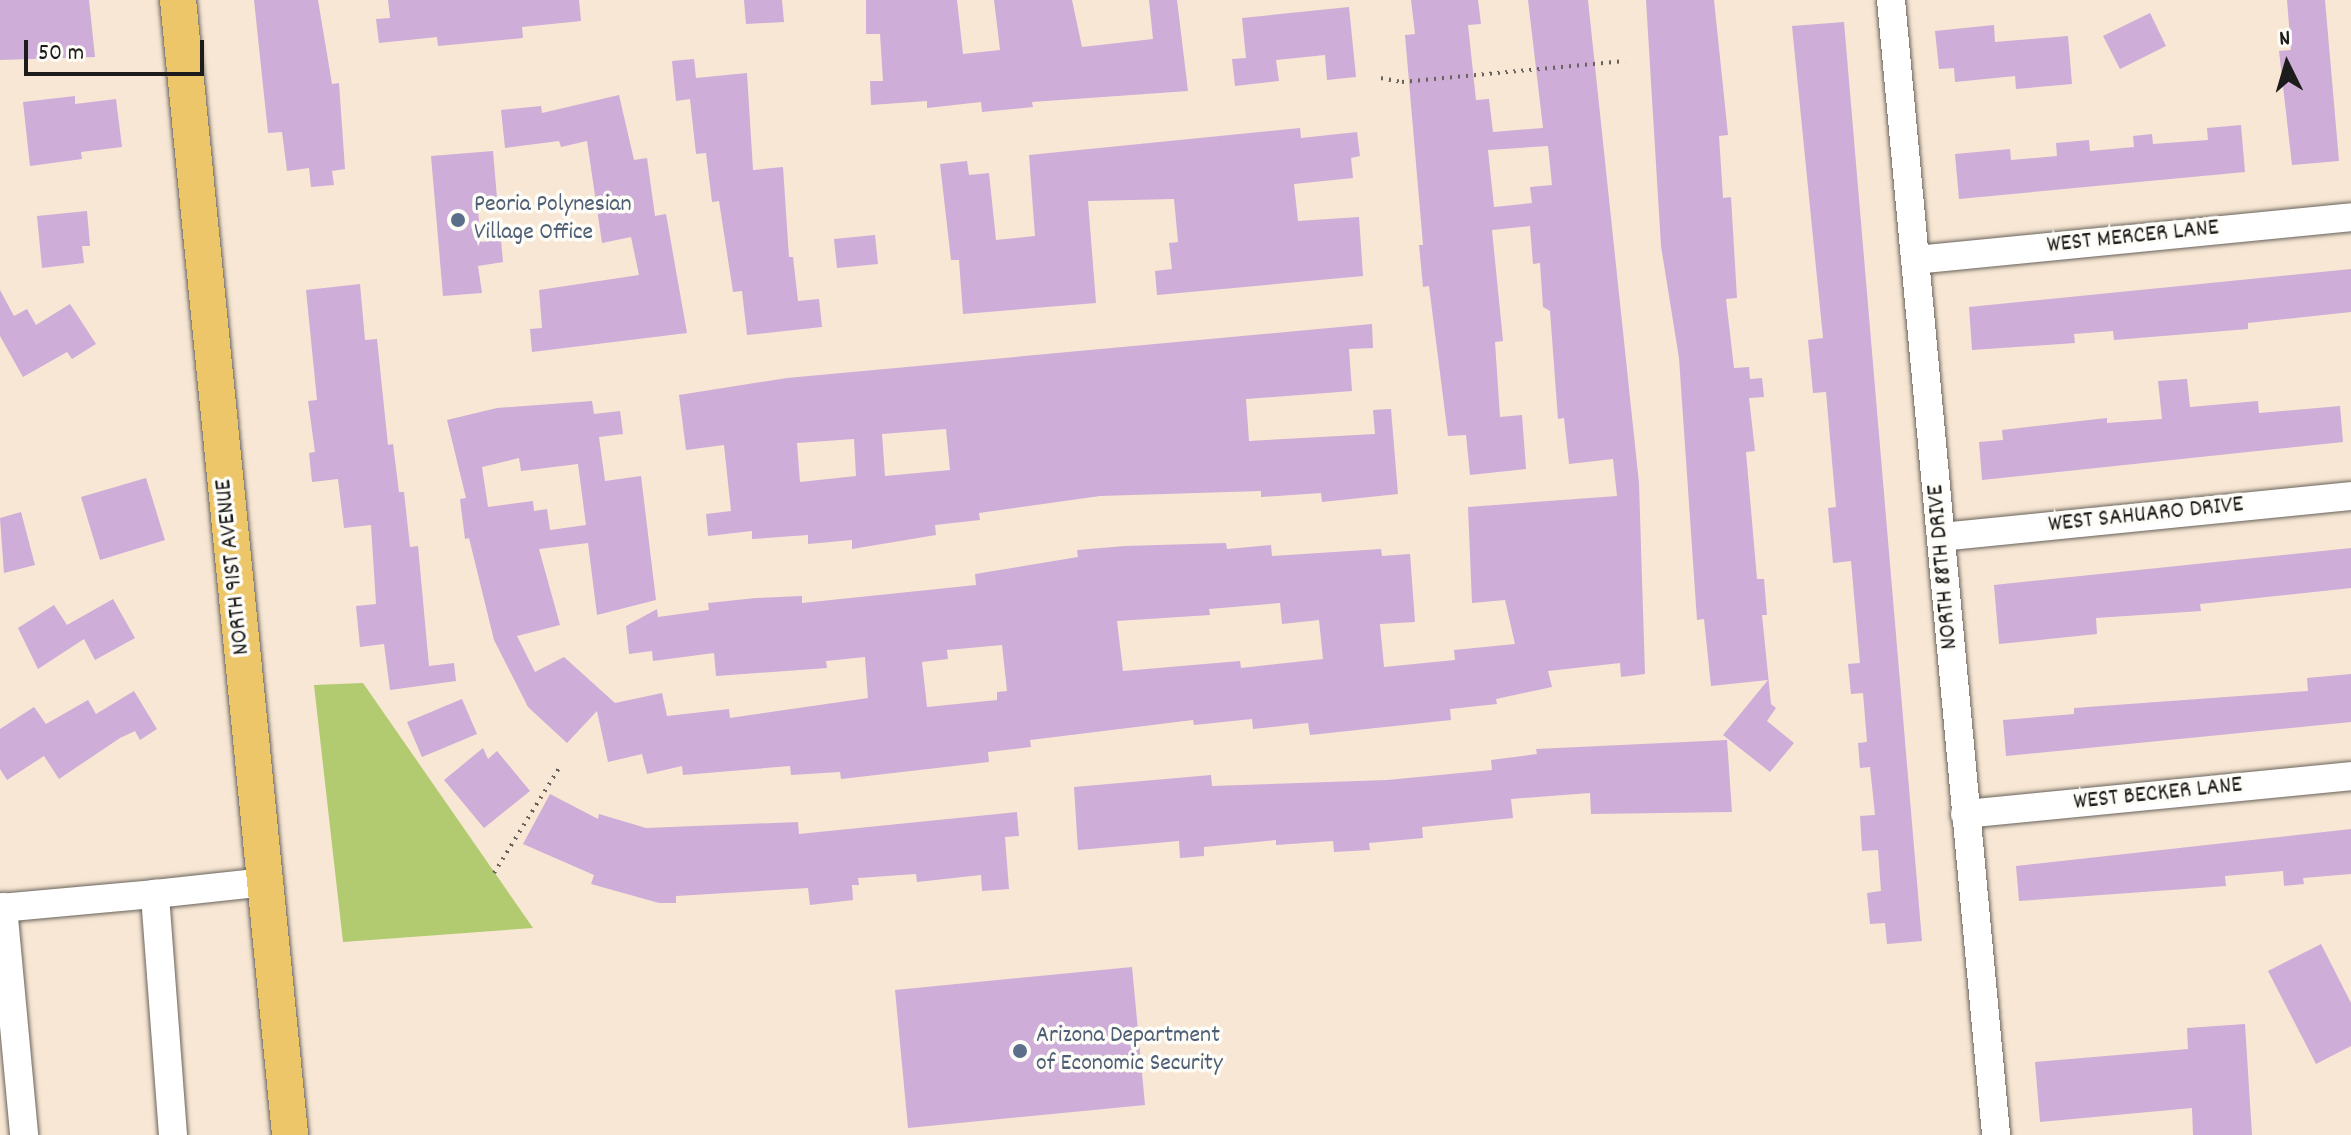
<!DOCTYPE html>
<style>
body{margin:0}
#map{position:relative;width:2351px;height:1135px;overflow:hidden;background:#f8e7d4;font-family:Dekko,sans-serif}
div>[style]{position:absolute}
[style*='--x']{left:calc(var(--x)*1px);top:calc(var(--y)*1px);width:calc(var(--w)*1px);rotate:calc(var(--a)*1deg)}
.green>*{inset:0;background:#b2cb71}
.building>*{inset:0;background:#ceadd8}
.path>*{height:4px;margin-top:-2px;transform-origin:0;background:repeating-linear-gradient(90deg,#69635c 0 2px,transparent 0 8px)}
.roads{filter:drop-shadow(0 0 2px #69635c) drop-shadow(0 0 2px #69635c)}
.minor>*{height:28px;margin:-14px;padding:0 14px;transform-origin:14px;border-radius:14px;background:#fff}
.major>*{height:36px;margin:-18px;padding:0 18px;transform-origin:18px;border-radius:18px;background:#ecc669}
.dots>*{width:22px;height:22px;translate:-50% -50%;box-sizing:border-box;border:4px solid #fdfcf7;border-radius:50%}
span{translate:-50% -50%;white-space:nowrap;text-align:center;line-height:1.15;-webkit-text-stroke:7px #fdfcf7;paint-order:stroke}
.service-label{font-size:24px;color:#4e5e75}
.left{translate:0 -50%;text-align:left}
.street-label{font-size:24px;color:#1c1c1c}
.north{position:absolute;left:2247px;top:24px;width:80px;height:80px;-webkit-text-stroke:6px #fdfcf7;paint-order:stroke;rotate:355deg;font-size:22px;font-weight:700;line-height:32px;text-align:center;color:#1c1c1c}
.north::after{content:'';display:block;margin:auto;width:28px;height:36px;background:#1c1c1c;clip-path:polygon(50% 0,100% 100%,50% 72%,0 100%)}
.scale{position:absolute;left:24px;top:40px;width:180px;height:36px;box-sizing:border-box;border:4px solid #1c1c1c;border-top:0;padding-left:10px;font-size:24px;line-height:28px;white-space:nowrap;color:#1c1c1c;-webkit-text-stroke:6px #fdfcf7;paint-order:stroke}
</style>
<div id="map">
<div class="green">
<div style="clip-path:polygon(363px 683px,533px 928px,343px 942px,314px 685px)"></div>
</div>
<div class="building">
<div style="clip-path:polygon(0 0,89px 0,95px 57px,0 60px)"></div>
<div style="clip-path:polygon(254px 0,318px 0,332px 84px,339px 83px,345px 169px,332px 171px,334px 185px,311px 187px,309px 168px,287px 171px,282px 132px,268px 133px)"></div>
<div style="clip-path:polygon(388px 0,579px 0,581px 21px,522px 27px,523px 38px,438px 46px,437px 37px,379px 43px,376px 19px,390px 18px)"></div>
<div style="clip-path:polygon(744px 0,782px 0,784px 22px,746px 24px)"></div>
<div style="clip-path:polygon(866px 0,957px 0,963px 54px,1000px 50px,994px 0,1072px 0,1082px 47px,1153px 39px,1149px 0,1177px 0,1188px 91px,1032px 102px,1033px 107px,982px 112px,981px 102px,927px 108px,927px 101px,871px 105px,870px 81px,883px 81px,880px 34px,866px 34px)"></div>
<div style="clip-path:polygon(evenodd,1411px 0,1478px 0,1481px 24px,1468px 25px,1476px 100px,1489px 99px,1493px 132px,1543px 128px,1528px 0,1588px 0,1639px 483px,1645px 674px,1621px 677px,1620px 663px,1548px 671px,1552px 687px,1496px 699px,1497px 704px,1450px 709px,1451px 720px,1310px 735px,1308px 723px,1253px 729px,1252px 719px,1194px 725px,1193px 720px,1030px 740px,1031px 747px,988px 752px,989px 762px,841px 779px,840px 772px,791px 775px,790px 766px,683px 775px,682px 766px,647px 774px,642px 754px,608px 762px,597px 711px,567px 743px,528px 707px,494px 640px,469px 538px,465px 539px,460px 499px,466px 498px,447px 420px,497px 408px,592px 401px,594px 414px,620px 411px,623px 434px,599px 437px,605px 481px,641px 476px,656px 600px,597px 615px,588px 543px,539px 549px,560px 625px,517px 636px,535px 672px,564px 657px,615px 703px,662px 693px,667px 716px,729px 709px,730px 718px,868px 698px,865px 657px,826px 661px,827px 668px,716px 676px,714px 653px,653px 661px,652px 651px,629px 654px,626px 626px,657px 609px,658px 617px,709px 610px,708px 603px,756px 598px,802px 596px,802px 603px,976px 585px,975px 574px,1078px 557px,1077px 550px,1125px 546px,1226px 543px,1227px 549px,1271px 545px,1272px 556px,1381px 549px,1382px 556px,1410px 554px,1415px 622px,1380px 624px,1384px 667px,1455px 660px,1454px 650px,1515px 644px,1505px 600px,1472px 603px,1468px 507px,1617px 496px,1613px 459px,1569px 464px,1564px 418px,1558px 419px,1550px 311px,1543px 307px,1540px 263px,1533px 264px,1530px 226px,1492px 230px,1503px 341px,1495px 342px,1500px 417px,1522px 415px,1526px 469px,1470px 475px,1466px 435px,1448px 436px,1429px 286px,1423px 287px,1419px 245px,1423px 245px,1405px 35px,1415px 34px,1411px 0,1548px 146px,1552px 185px,1530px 187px,1532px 203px,1494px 207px,1488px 150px,1548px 146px,1411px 0,519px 458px,521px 471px,578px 464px,586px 525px,550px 530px,547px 509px,534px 511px,533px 501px,488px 507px,482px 467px,519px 458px,1411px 0,1280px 603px,1282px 624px,1319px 620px,1323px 659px,1241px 668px,1240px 661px,1123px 671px,1117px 621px,1210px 615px,1209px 609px,1280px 603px,1411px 0,1002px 645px,1007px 691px,997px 692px,997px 700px,927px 707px,922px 662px,948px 659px,947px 650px,1002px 645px)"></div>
<div style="clip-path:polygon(1646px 0,1714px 0,1728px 135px,1719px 136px,1723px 198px,1731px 197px,1737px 298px,1726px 299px,1734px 368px,1749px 367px,1750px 379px,1762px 378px,1764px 397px,1749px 398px,1755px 451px,1746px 452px,1757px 579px,1764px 579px,1767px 615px,1762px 615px,1771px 704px,1776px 708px,1767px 721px,1794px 743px,1770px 772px,1723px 735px,1768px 680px,1711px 686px,1704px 619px,1697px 620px,1679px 358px,1661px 246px)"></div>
<div style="clip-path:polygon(2287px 0,2325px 0,2339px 161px,2292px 165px,2279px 51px,2291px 50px)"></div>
<div style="clip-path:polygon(1349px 7px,1356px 77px,1327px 80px,1325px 55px,1276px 60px,1279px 81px,1235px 86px,1232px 59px,1246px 58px,1242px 18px)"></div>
<div style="clip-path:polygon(2150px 13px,2166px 46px,2120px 69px,2103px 36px)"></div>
<div style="clip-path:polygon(1844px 22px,1922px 941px,1887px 944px,1885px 923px,1870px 924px,1867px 893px,1881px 891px,1878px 850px,1862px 851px,1860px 816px,1875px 815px,1870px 767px,1860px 768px,1858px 743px,1867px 742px,1863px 693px,1851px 694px,1848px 664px,1860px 663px,1851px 561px,1833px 563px,1828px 508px,1836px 507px,1826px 392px,1813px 393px,1808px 340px,1823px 338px,1792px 26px)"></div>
<div style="clip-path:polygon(1994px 25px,1995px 42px,2068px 36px,2072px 84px,2016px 89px,2015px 76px,1955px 82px,1954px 68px,1939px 69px,1935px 31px)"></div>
<div style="clip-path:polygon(694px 59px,696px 78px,747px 73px,753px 170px,783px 167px,789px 257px,793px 257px,798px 301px,819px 299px,822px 327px,747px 335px,742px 291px,733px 292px,719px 201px,712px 202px,706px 153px,696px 154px,690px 99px,676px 101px,672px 61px)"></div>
<div style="clip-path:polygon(619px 95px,634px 160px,647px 158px,655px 216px,666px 214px,687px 333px,532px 352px,530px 329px,542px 328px,539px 290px,639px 275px,631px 237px,602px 243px,587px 141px,561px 147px,559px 141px,505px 148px,501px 110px,541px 106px,542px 113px)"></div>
<div style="clip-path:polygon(75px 96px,75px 104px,116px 99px,122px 147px,81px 152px,82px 159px,30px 166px,23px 102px)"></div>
<div style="clip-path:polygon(2241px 125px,2245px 172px,1959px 199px,1955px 154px,2010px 149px,2011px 160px,2057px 156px,2056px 143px,2089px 140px,2090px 151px,2134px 147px,2133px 136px,2152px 134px,2153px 144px,2208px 140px,2207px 128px)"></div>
<div style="clip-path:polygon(1300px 128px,1301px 138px,1357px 132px,1360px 156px,1351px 158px,1353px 178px,1294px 184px,1298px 221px,1359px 217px,1363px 276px,1157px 295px,1155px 271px,1172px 269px,1169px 243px,1178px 242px,1174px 199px,1088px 201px,1096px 303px,963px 314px,959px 260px,951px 260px,940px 164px,967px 161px,969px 175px,989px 173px,996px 240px,1035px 236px,1029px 155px)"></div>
<div style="clip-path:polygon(493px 151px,497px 198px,477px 200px,481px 242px,501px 240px,503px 262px,478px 266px,482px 293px,443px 296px,431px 156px)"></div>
<div style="clip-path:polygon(87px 211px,90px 246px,82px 246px,84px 263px,42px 268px,37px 216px)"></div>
<div style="clip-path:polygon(875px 235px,878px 264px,837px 268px,834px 239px)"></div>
<div style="clip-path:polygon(2351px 269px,2351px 312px,2248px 323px,2248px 329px,2114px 340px,2113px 331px,2074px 334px,2075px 343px,1972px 350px,1969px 307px)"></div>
<div style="clip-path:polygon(360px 284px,365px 340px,377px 339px,388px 445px,393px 444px,399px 492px,404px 492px,410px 547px,418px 546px,429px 666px,454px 663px,456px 681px,390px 690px,384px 644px,360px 647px,356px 606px,376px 604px,371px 525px,344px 528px,338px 479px,312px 482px,309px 453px,315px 452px,308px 401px,317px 400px,306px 290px)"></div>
<div style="clip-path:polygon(0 290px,14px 316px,27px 309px,36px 325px,70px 304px,96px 344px,72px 359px,67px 352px,23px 377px,0 336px)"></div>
<div style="clip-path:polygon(evenodd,1372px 324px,1373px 348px,1349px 349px,1352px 391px,1246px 399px,1249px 441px,1375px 434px,1373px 410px,1391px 409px,1398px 494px,1322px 502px,1321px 493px,1261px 497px,1261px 491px,1100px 496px,979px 513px,980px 520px,935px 525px,936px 535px,852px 549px,852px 540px,808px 544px,808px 535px,752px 539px,752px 531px,708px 536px,706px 514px,731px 511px,724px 445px,686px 450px,679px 395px,787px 378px,1372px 324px,946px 429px,950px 470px,885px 476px,882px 434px,946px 429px,1372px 324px,854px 439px,856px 476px,800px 482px,797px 443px,854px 439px)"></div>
<div style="clip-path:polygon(2187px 379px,2190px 407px,2258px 401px,2259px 413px,2340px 406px,2343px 442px,1982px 480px,1979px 442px,2003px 440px,2002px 430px,2107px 418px,2107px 423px,2162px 419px,2158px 381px)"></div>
<div style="clip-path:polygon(146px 478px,165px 540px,100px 560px,81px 497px)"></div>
<div style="clip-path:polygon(21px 512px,35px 565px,4px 573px,0 518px)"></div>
<div style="clip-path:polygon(2351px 548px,2351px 588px,2200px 604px,2201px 611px,2096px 618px,2097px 634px,1999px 644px,1994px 585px)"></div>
<div style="clip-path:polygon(113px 599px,135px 638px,95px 660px,84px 639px,38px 669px,18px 628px,54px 605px,67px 625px)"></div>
<div style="clip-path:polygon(2351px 674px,2351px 722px,2006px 756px,2003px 720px,2074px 714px,2074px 708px,2308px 691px,2307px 678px)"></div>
<div style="clip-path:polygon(134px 691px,157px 729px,140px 740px,135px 731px,120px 738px,59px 779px,44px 756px,7px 780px,0 769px,0 729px,34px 707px,46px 724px,88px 700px,96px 714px)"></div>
<div style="clip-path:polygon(462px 699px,477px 734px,422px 757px,407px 722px)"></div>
<div style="clip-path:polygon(1727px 740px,1732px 812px,1591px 814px,1590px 793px,1511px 799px,1513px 818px,1422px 827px,1423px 838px,1369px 843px,1370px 850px,1334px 852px,1333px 841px,1276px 845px,1276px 840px,1204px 847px,1204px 856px,1180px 858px,1179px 841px,1078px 850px,1074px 787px,1211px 775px,1212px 786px,1387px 780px,1492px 770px,1491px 760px,1537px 754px,1536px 749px)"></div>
<div style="clip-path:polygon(483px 748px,488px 759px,497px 751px,530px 791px,484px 828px,444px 780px)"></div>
<div style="clip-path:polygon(550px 794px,598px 819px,599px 814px,646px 828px,798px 822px,799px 834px,1017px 812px,1019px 836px,1005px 837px,1009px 889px,982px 891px,981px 875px,917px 882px,916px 874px,858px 878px,859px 885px,852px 885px,853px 900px,810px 905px,808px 888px,676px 896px,676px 903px,659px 903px,591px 884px,594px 875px,523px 844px)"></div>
<div style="clip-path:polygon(2351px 829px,2351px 874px,2303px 878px,2304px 884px,2284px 886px,2283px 871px,2225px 876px,2226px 886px,2019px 901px,2016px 866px)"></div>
<div style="clip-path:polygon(2321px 944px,2351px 1003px,2351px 1046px,2316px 1064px,2268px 971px)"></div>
<div style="clip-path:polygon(1132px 967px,1145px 1105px,908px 1128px,895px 990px)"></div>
<div style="clip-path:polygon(2245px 1024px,2252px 1135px,2193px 1135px,2192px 1108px,2040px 1122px,2035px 1062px,2188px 1049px,2187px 1028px)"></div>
</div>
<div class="path">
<div style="--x:1381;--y:78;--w:21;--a:11"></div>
<div style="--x:1402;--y:82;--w:224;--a:-5.4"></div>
<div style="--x:494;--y:873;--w:123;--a:-58.2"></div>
</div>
<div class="roads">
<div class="minor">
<div style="--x:1891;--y:0;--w:1140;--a:84.71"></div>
<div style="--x:1915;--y:260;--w:438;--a:-5.6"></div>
<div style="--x:1941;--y:537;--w:412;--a:-5.7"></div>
<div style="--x:1965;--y:814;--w:388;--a:-5.6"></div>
<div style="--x:3;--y:907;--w:229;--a:84.7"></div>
<div style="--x:0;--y:908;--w:156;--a:-5.2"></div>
<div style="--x:173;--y:1135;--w:242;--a:-94.3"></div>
<div style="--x:155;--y:894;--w:111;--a:-6.2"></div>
</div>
<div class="major">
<div style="--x:178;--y:0;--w:1141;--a:84.36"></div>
</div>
</div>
<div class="dots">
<div style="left:458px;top:220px;background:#5c6f8a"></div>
<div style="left:1020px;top:1051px;background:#5c6f8a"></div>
</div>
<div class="service-label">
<span class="left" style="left:474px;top:220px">Peoria Polynesian<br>Village Office</span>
<span class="left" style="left:1036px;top:1051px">Arizona Department<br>of Economic Security</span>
</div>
<div class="street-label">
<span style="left:2133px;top:238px;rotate:-6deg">WEST MERCER LANE</span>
<span style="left:2146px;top:516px;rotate:-6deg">WEST SAHUARO DRIVE</span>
<span style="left:234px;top:567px;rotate:-96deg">NORTH 91ST AVENUE</span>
<span style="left:1944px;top:567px;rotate:-95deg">NORTH 88TH DRIVE</span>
<span style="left:2158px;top:795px;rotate:-6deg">WEST BECKER LANE</span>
</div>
<div class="north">N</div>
<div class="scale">50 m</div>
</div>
